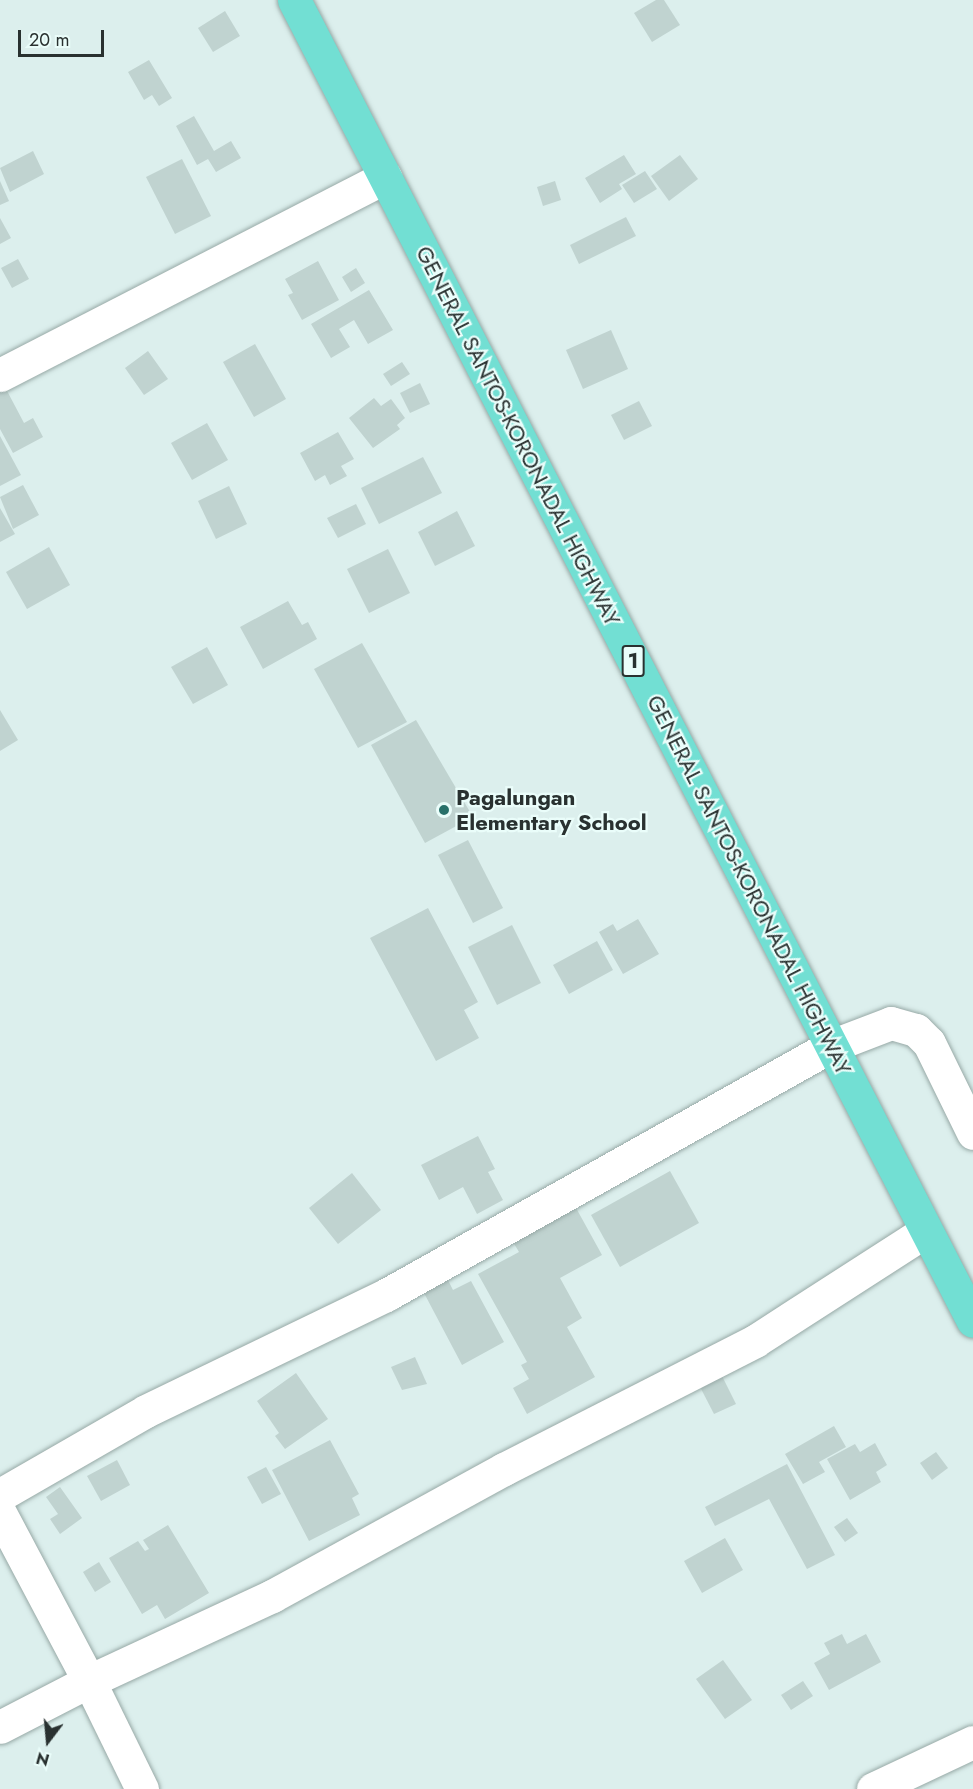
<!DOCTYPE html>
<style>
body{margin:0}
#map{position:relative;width:973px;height:1789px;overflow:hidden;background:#dcefed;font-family:Jost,sans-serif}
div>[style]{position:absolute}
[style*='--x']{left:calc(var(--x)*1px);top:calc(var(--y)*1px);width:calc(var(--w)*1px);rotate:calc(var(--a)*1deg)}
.building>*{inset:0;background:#c0d3d0}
.roads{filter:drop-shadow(0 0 2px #97a9a6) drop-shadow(0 0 2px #97a9a6)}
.minor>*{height:33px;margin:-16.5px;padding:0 16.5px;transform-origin:16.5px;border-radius:16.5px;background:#fff}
.highway>*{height:33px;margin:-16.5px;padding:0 16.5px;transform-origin:16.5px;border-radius:16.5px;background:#72dfd3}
.dots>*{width:16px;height:16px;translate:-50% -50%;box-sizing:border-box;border:3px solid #eafdfa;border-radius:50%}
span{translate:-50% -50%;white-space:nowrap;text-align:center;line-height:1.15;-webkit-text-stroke:4.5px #eafdfa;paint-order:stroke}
.shield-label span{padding:2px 4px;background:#eafdfa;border:2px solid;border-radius:4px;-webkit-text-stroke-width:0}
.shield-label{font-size:21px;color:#293130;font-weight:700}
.street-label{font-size:22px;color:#293130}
.poi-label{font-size:22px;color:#293130;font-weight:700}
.left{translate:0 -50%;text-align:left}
.north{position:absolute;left:18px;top:1711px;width:60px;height:60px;-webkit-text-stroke:4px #eafdfa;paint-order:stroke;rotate:196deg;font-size:16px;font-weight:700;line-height:24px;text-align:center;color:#293130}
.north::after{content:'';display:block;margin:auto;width:21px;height:27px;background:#293130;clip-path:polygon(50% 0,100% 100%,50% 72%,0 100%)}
.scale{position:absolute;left:18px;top:30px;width:86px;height:27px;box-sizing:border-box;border:3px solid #293130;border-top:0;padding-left:8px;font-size:18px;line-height:21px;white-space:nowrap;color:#293130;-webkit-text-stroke:4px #eafdfa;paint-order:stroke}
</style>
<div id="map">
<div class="building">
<div style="clip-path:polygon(656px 0,664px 0,680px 25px,652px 42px,634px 13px)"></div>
<div style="clip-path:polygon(225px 11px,240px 36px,213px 52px,198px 28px)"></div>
<div style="clip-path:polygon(149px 60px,172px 98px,159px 106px,152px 95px,144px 100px,128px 72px)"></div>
<div style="clip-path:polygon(194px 116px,214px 151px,231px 141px,241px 158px,216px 172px,208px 159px,197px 165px,176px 126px)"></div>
<div style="clip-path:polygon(33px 151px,44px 174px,10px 192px,0 168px)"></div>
<div style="clip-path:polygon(624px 155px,636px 174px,619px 184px,622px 189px,600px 203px,585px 178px)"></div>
<div style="clip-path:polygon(680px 155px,698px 179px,669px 201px,651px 176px)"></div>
<div style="clip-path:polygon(182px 159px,211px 216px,175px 234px,146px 177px)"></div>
<div style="clip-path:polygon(645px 171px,657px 189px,634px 203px,622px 185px)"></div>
<div style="clip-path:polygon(0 181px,9px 201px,0 205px)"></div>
<div style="clip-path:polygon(555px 181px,561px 200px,543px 206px,537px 187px)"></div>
<div style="clip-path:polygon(626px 217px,636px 236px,579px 264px,570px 245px)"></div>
<div style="clip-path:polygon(0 218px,11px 238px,0 244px)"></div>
<div style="clip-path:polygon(18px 259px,29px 279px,12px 288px,1px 268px)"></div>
<div style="clip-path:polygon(318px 261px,339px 300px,302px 320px,288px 295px,293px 293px,285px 279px)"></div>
<div style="clip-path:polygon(356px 268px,365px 283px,351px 292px,342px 277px)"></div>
<div style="clip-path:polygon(369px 290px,393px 330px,368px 344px,354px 320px,339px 329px,350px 347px,331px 358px,311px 324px)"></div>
<div style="clip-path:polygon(611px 330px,628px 369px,583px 389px,566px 350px)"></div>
<div style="clip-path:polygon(255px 344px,286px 399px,254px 417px,223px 362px)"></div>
<div style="clip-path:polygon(148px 351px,168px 379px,144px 395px,125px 368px)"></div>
<div style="clip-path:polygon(402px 362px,410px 374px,391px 386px,383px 374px)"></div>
<div style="clip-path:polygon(420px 383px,430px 404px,410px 413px,400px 393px)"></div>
<div style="clip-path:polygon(5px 387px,24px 423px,33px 418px,43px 437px,13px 453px,0 429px,0 390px)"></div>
<div style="clip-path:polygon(374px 398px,381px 406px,391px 399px,405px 418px,397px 425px,400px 429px,373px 448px,349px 418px)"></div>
<div style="clip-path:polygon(639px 401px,652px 426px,624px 440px,611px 415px)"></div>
<div style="clip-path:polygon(207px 423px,228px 460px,192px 480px,171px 443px)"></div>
<div style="clip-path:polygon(338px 432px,354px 459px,341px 466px,347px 476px,330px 485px,325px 475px,315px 481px,300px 453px)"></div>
<div style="clip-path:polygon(0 436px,21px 475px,0 486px)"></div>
<div style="clip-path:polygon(423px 457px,442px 493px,379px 524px,361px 488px)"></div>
<div style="clip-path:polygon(23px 485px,39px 515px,13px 529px,0 497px)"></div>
<div style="clip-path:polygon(229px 486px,247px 524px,216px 539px,198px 501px)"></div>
<div style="clip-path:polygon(356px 504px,366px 524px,338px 538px,327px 518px)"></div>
<div style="clip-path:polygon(0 508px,15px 534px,0 542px)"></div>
<div style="clip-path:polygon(457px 511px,475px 546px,435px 566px,418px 532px)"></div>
<div style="clip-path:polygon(49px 547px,70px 585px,27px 609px,6px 572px)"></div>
<div style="clip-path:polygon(388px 549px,410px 593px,369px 613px,347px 569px)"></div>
<div style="clip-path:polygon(288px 601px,302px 625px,308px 622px,317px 639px,263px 669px,240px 627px)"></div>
<div style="clip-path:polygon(362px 643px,407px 722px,358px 748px,314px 669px)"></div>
<div style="clip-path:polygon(207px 647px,228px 685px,193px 704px,171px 667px)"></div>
<div style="clip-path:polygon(0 710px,18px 740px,0 751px)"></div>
<div style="clip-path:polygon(416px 720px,473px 817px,425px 843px,371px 745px)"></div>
<div style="clip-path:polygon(468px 840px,503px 908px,473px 923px,438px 855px)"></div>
<div style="clip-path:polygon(428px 908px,478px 1002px,464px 1010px,479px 1038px,436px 1061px,370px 938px)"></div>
<div style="clip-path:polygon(638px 919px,659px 954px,623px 974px,599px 932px,613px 924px,617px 931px)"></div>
<div style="clip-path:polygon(512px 925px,541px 983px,497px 1005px,468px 947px)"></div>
<div style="clip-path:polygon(597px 941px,613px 970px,569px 994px,553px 965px)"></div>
<div style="clip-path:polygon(478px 1136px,495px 1169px,488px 1172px,503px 1200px,477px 1214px,463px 1187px,439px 1200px,421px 1165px)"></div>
<div style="clip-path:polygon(670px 1171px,699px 1223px,620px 1267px,591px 1215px)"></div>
<div style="clip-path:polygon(352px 1173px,381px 1210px,338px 1244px,309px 1208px)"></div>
<div style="clip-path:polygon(570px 1197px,602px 1255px,560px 1278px,582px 1318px,567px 1327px,595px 1377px,527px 1414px,513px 1388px,529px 1379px,521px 1365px,527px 1362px,478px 1274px,519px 1252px,513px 1242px)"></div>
<div style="clip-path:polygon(448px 1280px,453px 1290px,471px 1281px,504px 1342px,462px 1365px,424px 1293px)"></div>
<div style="clip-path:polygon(415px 1357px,427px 1384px,402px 1390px,391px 1367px)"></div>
<div style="clip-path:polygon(720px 1372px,736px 1404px,714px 1414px,698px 1383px)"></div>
<div style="clip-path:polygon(296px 1373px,328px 1419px,285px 1449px,275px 1436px,279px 1433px,257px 1401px)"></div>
<div style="clip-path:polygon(834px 1426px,846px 1447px,819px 1462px,825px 1472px,803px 1484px,785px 1454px)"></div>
<div style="clip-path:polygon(330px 1440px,359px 1494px,352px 1498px,360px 1515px,309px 1541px,272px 1470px)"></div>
<div style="clip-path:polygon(875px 1443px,887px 1465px,876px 1472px,881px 1482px,850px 1500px,827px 1459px,855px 1444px,860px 1452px)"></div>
<div style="clip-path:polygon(936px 1452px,948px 1468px,932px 1480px,920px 1463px)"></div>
<div style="clip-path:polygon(117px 1460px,130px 1485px,101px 1501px,87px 1476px)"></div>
<div style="clip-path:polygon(787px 1464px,835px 1555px,807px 1569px,769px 1499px,715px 1526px,705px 1507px)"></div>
<div style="clip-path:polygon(266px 1467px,281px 1494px,262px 1504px,247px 1477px)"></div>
<div style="clip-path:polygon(60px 1487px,82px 1518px,60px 1534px,50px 1519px,58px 1514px,46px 1497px)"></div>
<div style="clip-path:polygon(847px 1518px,858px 1533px,845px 1542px,834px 1527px)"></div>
<div style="clip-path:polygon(168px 1525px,209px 1593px,165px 1619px,157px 1605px,142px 1614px,109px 1558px,138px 1541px,145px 1551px,149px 1549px,143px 1540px)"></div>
<div style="clip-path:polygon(725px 1538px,743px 1570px,702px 1593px,684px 1561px)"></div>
<div style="clip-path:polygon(99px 1562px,111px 1582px,95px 1592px,83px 1572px)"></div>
<div style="clip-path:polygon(842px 1634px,847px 1644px,866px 1634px,881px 1662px,829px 1690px,814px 1663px,830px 1654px,824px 1643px)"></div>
<div style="clip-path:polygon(723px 1660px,752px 1700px,725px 1719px,696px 1679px)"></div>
<div style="clip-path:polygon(803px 1681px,813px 1696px,791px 1710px,781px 1695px)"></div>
</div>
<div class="roads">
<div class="minor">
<div style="--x:0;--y:375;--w:433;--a:-27.2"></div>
<div style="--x:0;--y:1495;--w:168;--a:-29.9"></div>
<div style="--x:146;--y:1411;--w:267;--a:-25.8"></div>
<div style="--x:386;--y:1295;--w:510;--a:-29.23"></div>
<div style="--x:831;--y:1046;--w:64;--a:-21"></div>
<div style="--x:891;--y:1023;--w:26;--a:16"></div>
<div style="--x:916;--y:1030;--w:18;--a:45"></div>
<div style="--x:929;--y:1043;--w:100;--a:63.9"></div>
<div style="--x:0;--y:1513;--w:190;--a:62.1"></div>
<div style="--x:89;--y:1681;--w:100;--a:152.7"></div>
<div style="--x:142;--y:1789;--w:120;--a:-116.1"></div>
<div style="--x:89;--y:1681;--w:202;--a:-24.9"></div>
<div style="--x:272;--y:1596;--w:264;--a:-28.7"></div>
<div style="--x:504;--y:1469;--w:282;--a:-27"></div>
<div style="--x:755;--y:1341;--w:203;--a:-32.8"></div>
<div style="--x:873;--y:1789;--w:110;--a:-25.2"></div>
</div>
<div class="highway">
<div style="--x:294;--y:0;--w:1485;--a:62.8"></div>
</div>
</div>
<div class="dots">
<div style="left:444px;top:810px;background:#277069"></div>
</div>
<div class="shield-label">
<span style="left:633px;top:661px">1</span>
</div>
<div class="street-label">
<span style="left:518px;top:436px;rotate:63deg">GENERAL SANTOS-KORONADAL HIGHWAY</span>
<span style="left:749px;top:885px;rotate:63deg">GENERAL SANTOS-KORONADAL HIGHWAY</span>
</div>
<div class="poi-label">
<span class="left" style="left:456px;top:810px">Pagalungan<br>Elementary School</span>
</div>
<div class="north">N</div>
<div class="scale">20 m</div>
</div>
